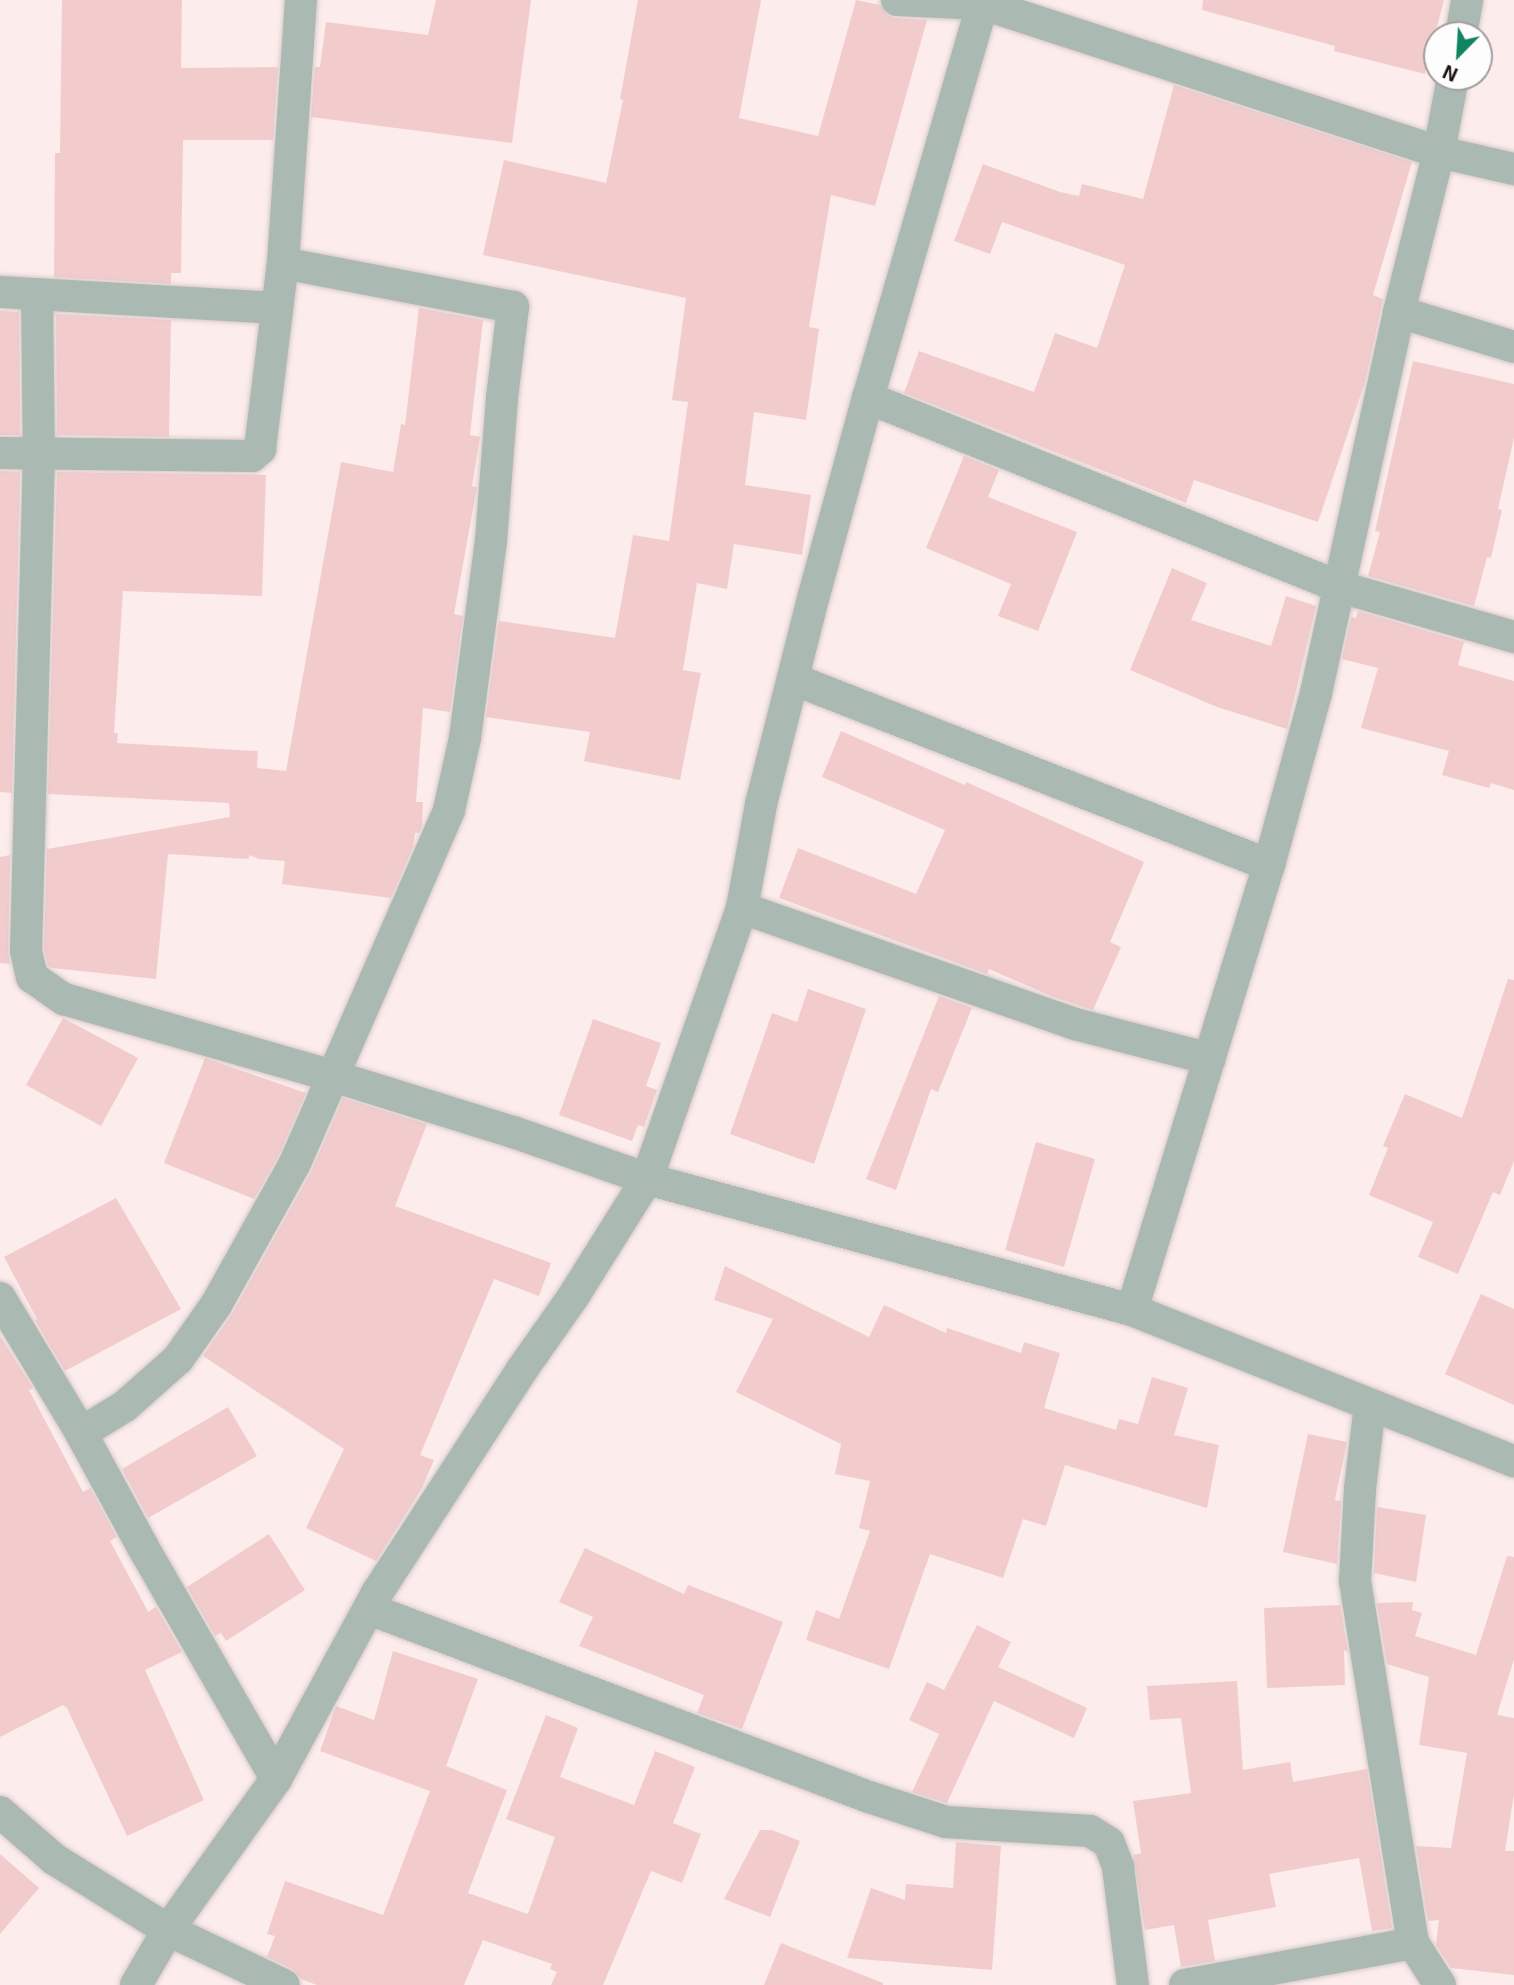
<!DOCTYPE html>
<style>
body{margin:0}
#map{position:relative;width:1514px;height:1985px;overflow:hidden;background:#fcecec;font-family:"Exo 2",sans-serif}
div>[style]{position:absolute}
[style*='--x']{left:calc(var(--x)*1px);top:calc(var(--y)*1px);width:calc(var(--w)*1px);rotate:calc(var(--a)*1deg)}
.building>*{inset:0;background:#f2cccd}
.roads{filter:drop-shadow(0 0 2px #d8c9c9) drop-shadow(0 0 2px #d8c9c9)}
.street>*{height:32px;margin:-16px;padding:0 16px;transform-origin:16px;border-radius:16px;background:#aab9b2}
span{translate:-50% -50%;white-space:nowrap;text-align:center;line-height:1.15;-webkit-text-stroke:6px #fdfdfd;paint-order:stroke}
.north{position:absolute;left:1423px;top:21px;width:70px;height:70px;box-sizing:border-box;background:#fdfdfd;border:2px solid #a39e9e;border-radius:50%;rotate:204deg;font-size:19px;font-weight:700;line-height:28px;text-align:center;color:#1d1010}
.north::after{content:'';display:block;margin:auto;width:24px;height:32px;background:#128361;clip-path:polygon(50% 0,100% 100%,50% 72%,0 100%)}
</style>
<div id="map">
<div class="building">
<div style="clip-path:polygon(62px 0,182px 0,181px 68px,278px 67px,273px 140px,183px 140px,181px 273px,171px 273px,171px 284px,54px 277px,55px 153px,60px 153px)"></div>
<div style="clip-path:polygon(436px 0,531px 0,512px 143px,311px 117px,315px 67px,320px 67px,326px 22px,428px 35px)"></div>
<div style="clip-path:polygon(638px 0,761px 0,739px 118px,818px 136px,856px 0,880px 5px,887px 15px,895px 18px,927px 20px,875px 206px,831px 195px,809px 327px,819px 329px,806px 420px,754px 412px,745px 485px,811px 495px,802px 555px,734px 544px,727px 589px,697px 583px,683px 670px,701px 673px,680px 780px,584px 761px,590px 732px,486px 717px,499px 621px,615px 638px,633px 535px,669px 541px,688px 402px,672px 400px,686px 298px,483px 255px,504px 160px,606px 183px,623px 100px,620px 99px)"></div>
<div style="clip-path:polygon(1203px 0,1444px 0,1425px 74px,1334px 51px,1335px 46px,1202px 10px)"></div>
<div style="clip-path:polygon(1174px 85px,1412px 162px,1373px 295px,1383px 299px,1365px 382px,1318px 522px,1194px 480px,1186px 503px,904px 393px,919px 351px,1034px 392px,1055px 333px,1097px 348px,1125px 265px,1002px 222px,990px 254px,954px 241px,983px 164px,1060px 192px,1079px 196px,1082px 184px,1143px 199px)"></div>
<div style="clip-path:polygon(419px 308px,483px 320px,470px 435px,480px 437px,472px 486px,477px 487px,454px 614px,463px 616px,450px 712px,423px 708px,416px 802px,423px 802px,422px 826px,419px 833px,415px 833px,413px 847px,391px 898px,282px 884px,285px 861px,259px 859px,250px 855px,248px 859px,168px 854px,156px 979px,52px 968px,48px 966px,44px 949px,47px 849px,230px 817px,229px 803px,48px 794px,57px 472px,266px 475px,262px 596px,123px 591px,114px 733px,118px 733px,117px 743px,258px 751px,257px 768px,286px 771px,341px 462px,393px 472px,401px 424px,405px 425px)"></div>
<div style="clip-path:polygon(0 311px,19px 312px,20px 435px,0 435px)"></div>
<div style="clip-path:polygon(56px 314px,171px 320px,169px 437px,57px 435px)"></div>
<div style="clip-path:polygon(1413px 361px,1514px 384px,1514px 438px,1498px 509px,1502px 510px,1491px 558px,1487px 557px,1474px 606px,1368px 576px,1380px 532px,1375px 531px)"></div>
<div style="clip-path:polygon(964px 456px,999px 470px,988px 497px,1077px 532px,1038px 631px,998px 616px,1011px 584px,926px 548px)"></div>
<div style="clip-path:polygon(0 471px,20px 472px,12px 793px,0 792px)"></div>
<div style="clip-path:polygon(1172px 568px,1207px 583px,1191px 620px,1271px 646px,1286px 596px,1316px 606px,1287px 729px,1217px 707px,1130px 670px)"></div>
<div style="clip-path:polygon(1358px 611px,1464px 642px,1458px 665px,1514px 681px,1514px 790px,1491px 783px,1489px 788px,1442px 775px,1449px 751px,1361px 728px,1378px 668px,1342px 659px,1351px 617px,1356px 618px)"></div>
<div style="clip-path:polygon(841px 731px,965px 785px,966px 782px,1144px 862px,1110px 942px,1121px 947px,1093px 1010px,1051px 996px,989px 969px,987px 974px,779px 898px,798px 848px,916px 894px,945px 830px,822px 777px)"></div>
<div style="clip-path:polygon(10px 855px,8px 951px,10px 964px,0 963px,0 857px)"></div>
<div style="clip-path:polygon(1508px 979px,1514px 980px,1514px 1161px,1500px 1195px,1493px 1192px,1458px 1274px,1418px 1257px,1433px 1222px,1369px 1195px,1388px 1148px,1383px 1146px,1405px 1094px,1462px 1118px)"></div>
<div style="clip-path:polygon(808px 989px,866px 1009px,814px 1164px,730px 1134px,772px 1013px,797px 1022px)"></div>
<div style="clip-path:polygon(939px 996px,972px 1008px,938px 1092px,931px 1089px,896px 1190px,866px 1179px)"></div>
<div style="clip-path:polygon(63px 1018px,138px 1058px,101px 1126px,26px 1085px)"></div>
<div style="clip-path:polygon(593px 1019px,661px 1043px,646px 1086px,657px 1090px,644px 1127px,638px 1125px,632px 1141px,559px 1115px)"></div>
<div style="clip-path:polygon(205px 1058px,306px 1093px,279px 1155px,254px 1199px,164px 1163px)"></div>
<div style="clip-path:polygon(343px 1098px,427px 1124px,395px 1206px,551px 1263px,539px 1296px,494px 1279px,420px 1455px,434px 1460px,422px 1488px,376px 1561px,306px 1528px,344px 1449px,203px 1356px,232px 1314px,311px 1172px)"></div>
<div style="clip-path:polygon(1036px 1142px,1095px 1159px,1064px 1267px,1005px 1250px)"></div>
<div style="clip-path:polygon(116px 1198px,181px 1309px,65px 1371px,35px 1320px,37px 1319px,4px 1257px)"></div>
<div style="clip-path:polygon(725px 1266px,869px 1337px,884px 1305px,946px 1333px,947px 1328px,1021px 1353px,1024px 1342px,1060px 1353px,1044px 1408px,1116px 1430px,1119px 1419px,1138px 1424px,1152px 1377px,1188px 1388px,1174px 1435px,1219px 1445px,1207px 1508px,1065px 1465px,1046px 1526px,1023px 1519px,1003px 1578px,930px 1554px,889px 1669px,806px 1640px,816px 1610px,839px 1619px,870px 1531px,859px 1528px,870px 1481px,835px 1474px,841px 1444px,736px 1392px,773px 1319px,714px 1300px)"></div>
<div style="clip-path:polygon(1481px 1294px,1514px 1309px,1514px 1405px,1445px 1374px)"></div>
<div style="clip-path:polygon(0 1336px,33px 1388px,29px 1390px,83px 1492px,90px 1488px,117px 1537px,110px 1541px,144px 1604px,148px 1612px,156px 1607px,182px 1652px,145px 1670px,204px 1800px,127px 1836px,67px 1708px,63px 1705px,0 1737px)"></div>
<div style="clip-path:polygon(228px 1407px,257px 1456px,148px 1518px,122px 1469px)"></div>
<div style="clip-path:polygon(1308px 1434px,1347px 1442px,1335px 1500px,1341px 1501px,1337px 1564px,1283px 1552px)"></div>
<div style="clip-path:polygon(1377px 1507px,1426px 1515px,1416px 1582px,1374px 1573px)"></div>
<div style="clip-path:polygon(269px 1534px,305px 1590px,226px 1641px,221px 1633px,215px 1636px,187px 1587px)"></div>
<div style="clip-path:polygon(585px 1548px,684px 1594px,688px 1585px,783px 1622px,742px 1729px,697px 1713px,704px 1695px,579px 1646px,593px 1617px,559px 1602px)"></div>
<div style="clip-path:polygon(1507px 1556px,1514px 1557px,1514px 1659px,1497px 1715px,1514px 1718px,1514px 1794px,1505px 1851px,1514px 1851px,1514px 1975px,1451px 1968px,1436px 1945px,1439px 1920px,1428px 1921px,1416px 1846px,1451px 1848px,1467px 1753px,1419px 1745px,1429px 1677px,1387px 1664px,1377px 1603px,1413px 1602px,1412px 1610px,1422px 1613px,1415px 1636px,1476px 1655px)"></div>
<div style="clip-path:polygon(1340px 1605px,1348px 1652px,1344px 1650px,1345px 1685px,1267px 1688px,1264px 1608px)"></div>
<div style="clip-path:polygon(977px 1625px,1011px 1642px,998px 1667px,1087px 1708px,1074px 1738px,994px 1701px,947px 1803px,912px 1792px,939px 1734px,909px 1720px,927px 1682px,944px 1690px)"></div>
<div style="clip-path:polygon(393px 1651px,478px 1679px,446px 1766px,507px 1790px,468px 1893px,528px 1914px,555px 1837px,506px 1819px,546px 1715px,578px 1728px,560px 1777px,634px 1805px,655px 1751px,695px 1767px,673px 1823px,701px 1834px,682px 1883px,651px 1871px,603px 1985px,551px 1985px,557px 1972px,550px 1969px,552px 1964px,483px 1940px,464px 1985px,317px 1985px,301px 1979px,292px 1969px,267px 1957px,275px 1936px,267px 1934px,285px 1881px,383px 1915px,430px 1791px,320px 1751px,336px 1706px,374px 1720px)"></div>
<div style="clip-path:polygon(1237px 1681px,1243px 1770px,1290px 1762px,1293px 1782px,1367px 1769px,1392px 1928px,1372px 1931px,1359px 1858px,1269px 1874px,1276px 1907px,1208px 1920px,1215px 1961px,1181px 1967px,1174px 1925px,1145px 1930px,1133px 1855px,1141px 1853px,1133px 1801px,1191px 1793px,1181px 1718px,1150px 1720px,1147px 1686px)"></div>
<div style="clip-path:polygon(760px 1830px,772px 1830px,800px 1841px,770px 1917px,724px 1899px)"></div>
<div style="clip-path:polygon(956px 1842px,1001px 1846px,992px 1970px,847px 1958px,871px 1888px,905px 1900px,906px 1884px,953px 1888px)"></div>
<div style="clip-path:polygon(0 1854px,39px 1888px,0 1934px)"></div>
<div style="clip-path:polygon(781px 1943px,883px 1983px,883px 1985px,764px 1985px)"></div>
</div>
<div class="roads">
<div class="street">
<div style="--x:897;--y:0;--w:86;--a:2.7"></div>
<div style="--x:983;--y:4;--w:479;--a:18"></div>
<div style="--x:1439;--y:152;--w:77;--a:12.8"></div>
<div style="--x:1461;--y:35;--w:36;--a:-80"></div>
<div style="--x:0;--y:292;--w:275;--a:3.3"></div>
<div style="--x:37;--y:295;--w:159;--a:89.3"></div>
<div style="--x:39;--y:454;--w:497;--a:91.5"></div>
<div style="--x:26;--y:951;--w:27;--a:77"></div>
<div style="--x:32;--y:977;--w:39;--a:35"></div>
<div style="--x:64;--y:999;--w:280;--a:16"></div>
<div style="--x:333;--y:1076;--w:189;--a:17.3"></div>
<div style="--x:513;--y:1132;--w:142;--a:19.3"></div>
<div style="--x:647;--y:1179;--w:502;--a:15.12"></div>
<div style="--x:1132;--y:1310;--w:411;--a:21.6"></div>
<div style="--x:1399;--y:312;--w:120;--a:16.9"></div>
<div style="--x:868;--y:398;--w:508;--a:21.82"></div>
<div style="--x:1340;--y:587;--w:181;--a:16"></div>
<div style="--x:0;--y:453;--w:252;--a:0.7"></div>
<div style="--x:252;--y:456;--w:11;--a:-41"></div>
<div style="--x:260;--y:449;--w:187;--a:-83"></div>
<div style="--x:283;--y:263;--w:264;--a:-86.1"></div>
<div style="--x:793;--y:679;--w:511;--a:21.34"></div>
<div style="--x:742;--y:908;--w:353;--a:19.2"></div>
<div style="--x:1075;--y:1024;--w:139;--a:14.5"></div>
<div style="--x:0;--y:1298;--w:157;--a:59"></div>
<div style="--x:81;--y:1433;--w:132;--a:61.5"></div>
<div style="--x:144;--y:1549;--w:265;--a:60.1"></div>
<div style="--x:1132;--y:1310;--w:466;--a:-72.9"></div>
<div style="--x:1269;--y:865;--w:178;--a:-74.7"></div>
<div style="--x:1316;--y:693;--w:390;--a:-77.7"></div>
<div style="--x:1399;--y:312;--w:165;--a:-76"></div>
<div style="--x:1439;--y:152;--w:76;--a:-79.4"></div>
<div style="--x:1370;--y:1405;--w:85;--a:96.8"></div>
<div style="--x:1360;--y:1489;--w:92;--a:93.1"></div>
<div style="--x:1355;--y:1581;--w:367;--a:80.9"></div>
<div style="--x:1413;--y:1943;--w:50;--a:57.3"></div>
<div style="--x:81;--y:1433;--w:52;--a:-31.5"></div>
<div style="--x:125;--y:1406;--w:71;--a:-41.6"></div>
<div style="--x:178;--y:1359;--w:66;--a:-54.9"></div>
<div style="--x:216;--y:1305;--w:162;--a:-60.9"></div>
<div style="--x:295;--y:1163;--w:385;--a:-66.4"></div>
<div style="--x:449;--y:810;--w:74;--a:-77.5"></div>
<div style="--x:465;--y:738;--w:199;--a:-82.5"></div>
<div style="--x:491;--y:541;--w:143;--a:-85.6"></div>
<div style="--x:502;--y:398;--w:92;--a:-83.1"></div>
<div style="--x:513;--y:307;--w:234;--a:-169.2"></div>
<div style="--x:369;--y:1609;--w:534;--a:20.61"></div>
<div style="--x:869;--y:1797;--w:81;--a:18"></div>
<div style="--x:946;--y:1822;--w:144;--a:3.6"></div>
<div style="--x:1090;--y:1831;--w:22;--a:32"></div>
<div style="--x:1109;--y:1843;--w:26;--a:69"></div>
<div style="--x:1118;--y:1867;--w:119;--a:82.8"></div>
<div style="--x:0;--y:1812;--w:72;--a:41"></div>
<div style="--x:54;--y:1859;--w:134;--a:31.9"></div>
<div style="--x:168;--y:1930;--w:128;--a:25.4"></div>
<div style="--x:136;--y:1985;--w:64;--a:-59.8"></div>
<div style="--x:168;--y:1930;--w:186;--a:-54.4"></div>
<div style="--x:276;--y:1779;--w:212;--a:-61.5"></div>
<div style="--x:377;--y:1593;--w:265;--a:-57"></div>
<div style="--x:521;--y:1371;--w:90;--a:-54.9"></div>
<div style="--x:573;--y:1297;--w:139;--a:-57.9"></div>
<div style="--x:647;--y:1179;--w:287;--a:-70.7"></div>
<div style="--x:742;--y:908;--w:106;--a:-79.6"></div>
<div style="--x:761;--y:804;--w:216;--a:-75.8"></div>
<div style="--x:814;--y:595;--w:204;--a:-74.7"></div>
<div style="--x:868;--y:398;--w:415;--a:-73.8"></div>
<div style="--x:1185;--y:1985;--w:232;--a:-10.4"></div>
</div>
</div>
<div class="north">N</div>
</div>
